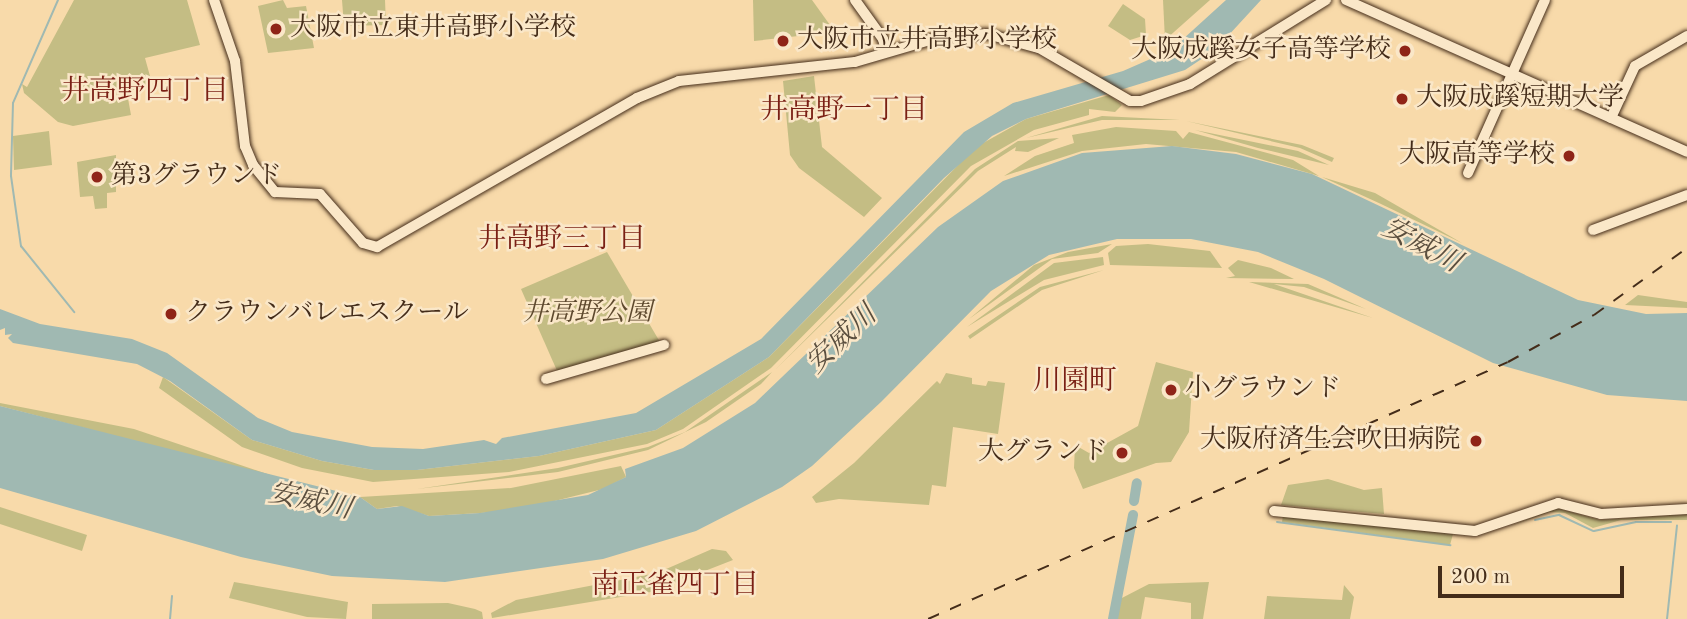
<!DOCTYPE html>
<meta charset="utf-8">
<style>
body{margin:0}
#map{position:relative;width:1687px;height:619px;overflow:hidden;background:#f8daaa;font-family:"Old Standard TT","Noto Serif JP",serif}
div>[style]{position:absolute}
[style*='--x']{left:calc(var(--x)*1px);top:calc(var(--y)*1px);width:calc(var(--w)*1px);rotate:calc(var(--a)*1deg)}
.green>*{inset:0;background:#c4bd84}
.water>*{inset:0;background:#a0b9b2}
.stream>*{height:2px;margin:-1px;padding:0 1px;transform-origin:1px;border-radius:1px;background:#a0b9b2}
.river>*{height:10px;margin:-5px;padding:0 5px;transform-origin:5px;border-radius:5px;background:#a0b9b2}
.roads{filter:drop-shadow(0 0 2px #442c19) drop-shadow(0 0 2px #442c19)}
.secondary>*{height:10px;margin:-5px;padding:0 5px;transform-origin:5px;border-radius:5px;background:#fae7c8}
.rail>*{height:2px;margin-top:-1px;transform-origin:0;background:repeating-linear-gradient(90deg,#442c19 0 12px,transparent 0 24px)}
.dots>*{width:19px;height:19px;translate:-50% -50%;box-sizing:border-box;border:4px solid #fae7c8;border-radius:50%}
span{translate:-50% -50%;white-space:nowrap;text-align:center;line-height:1.15;-webkit-text-stroke:5px #fae7c8;paint-order:stroke}
.poi-label{font-size:26px;color:#442c19}
.left{translate:0 -50%;text-align:left}
.right{translate:-100% -50%;text-align:right}
.park-label{font-size:26px;color:#5e492e;font-style:italic}
.neighbourhood-label{font-size:28px;color:#7a1f14}
.water-label{font-size:28px;color:#5b4f3f;font-style:italic}
.scale{position:absolute;left:1438px;top:566px;width:186px;height:32px;box-sizing:border-box;border:4px solid #442c19;border-top:0;padding-left:9px;font-size:21px;line-height:24px;white-space:nowrap;color:#442c19;-webkit-text-stroke:5px #fae7c8;paint-order:stroke}
</style>
<div id="map">
<div class="green">
<div style="clip-path:polygon(74px 0,187px 0,200px 45px,145px 58px,153px 87px,127px 93px,131px 115px,73px 126px,58px 122px,24px 93px,22px 84px,27px 87px)"></div>
<div style="clip-path:polygon(283px 0,287px 8px,306px 6px,314px 48px,268px 53px,258px 6px)"></div>
<div style="clip-path:polygon(342px 0,385px 0,386px 25px,344px 26px)"></div>
<div style="clip-path:polygon(753px 0,812px 0,835px 32px,754px 41px)"></div>
<div style="clip-path:polygon(1163px 0,1210px 0,1165px 40px)"></div>
<div style="clip-path:polygon(1123px 4px,1145px 19px,1146px 35px,1130px 40px,1108px 26px)"></div>
<div style="clip-path:polygon(814px 76px,822px 147px,882px 198px,864px 217px,799px 168px,790px 155px,783px 81px)"></div>
<div style="clip-path:polygon(1109px 95px,1122px 105px,1115px 112px,1089px 109px,1089px 115px,1034px 130px,971px 166px,771px 368px,683px 429px,647px 444px,509px 472px,373px 482px,302px 468px,242px 447px,159px 388px,163px 377px,252px 440px,322px 461px,374px 470px,417px 470px,539px 456px,656px 430px,769px 357px,976px 147px,1026px 119px)"></div>
<div style="clip-path:polygon(1102px 116px,1180px 120px,1102px 120px,1026px 138px)"></div>
<div style="clip-path:polygon(1186px 121px,1302px 145px,1334px 158px,1332px 162px,1300px 148px)"></div>
<div style="clip-path:polygon(1116px 127px,1176px 131px,1183px 139px,1189px 132px,1293px 160px,1319px 176px,1236px 152px,1146px 144px,1082px 151px,1004px 176px,1035px 156px,1074px 143px,1072px 135px)"></div>
<div style="clip-path:polygon(1195px 130px,1298px 151px,1329px 165px,1258px 148px)"></div>
<div style="clip-path:polygon(49px 131px,52px 165px,14px 170px,13px 136px)"></div>
<div style="clip-path:polygon(1059px 138px,1028px 152px,1015px 151px,1016px 147px,978px 171px,775px 370px,975px 169px,1018px 141px)"></div>
<div style="clip-path:polygon(116px 155px,116px 192px,107px 193px,107px 208px,95px 209px,93px 196px,80px 197px,77px 162px)"></div>
<div style="clip-path:polygon(1322px 177px,1375px 193px,1462px 243px,1381px 204px)"></div>
<div style="clip-path:polygon(1112px 244px,1098px 253px,1052px 259px,969px 319px,1034px 265px,1068px 252px)"></div>
<div style="clip-path:polygon(1148px 244px,1210px 251px,1222px 268px,1110px 265px,1108px 253px,1116px 246px)"></div>
<div style="clip-path:polygon(607px 252px,660px 342px,558px 373px,521px 289px)"></div>
<div style="clip-path:polygon(1103px 257px,1104px 265px,1044px 280px,967px 327px,1054px 263px)"></div>
<div style="clip-path:polygon(1238px 260px,1271px 268px,1294px 279px,1226px 278px,1235px 276px,1228px 268px)"></div>
<div style="clip-path:polygon(1104px 270px,1042px 290px,970px 339px,968px 336px,1040px 287px)"></div>
<div style="clip-path:polygon(1249px 282px,1308px 284px,1366px 309px,1304px 287px,1274px 284px,1373px 318px)"></div>
<div style="clip-path:polygon(1638px 295px,1687px 302px,1687px 308px,1625px 305px)"></div>
<div style="clip-path:polygon(1156px 362px,1193px 372px,1189px 432px,1171px 462px,1156px 463px,1083px 489px,1074px 468px,1075px 445px,1089px 453px,1138px 426px)"></div>
<div style="clip-path:polygon(772px 372px,761px 384px,706px 422px,648px 450px,558px 472px,417px 489px,558px 468px,648px 447px,685px 432px)"></div>
<div style="clip-path:polygon(946px 373px,972px 378px,972px 384px,986px 386px,988px 381px,1005px 383px,998px 434px,953px 427px,946px 487px,932px 485px,929px 505px,839px 499px,816px 503px,812px 497px,854px 463px,937px 381px,940px 384px)"></div>
<div style="clip-path:polygon(0 403px,134px 429px,288px 481px,0 406px)"></div>
<div style="clip-path:polygon(621px 466px,626px 477px,603px 489px,514px 511px,429px 516px,397px 506px,377px 509px,360px 497px,511px 488px)"></div>
<div style="clip-path:polygon(1328px 479px,1364px 490px,1382px 488px,1384px 514px,1281px 505px,1288px 485px)"></div>
<div style="clip-path:polygon(0 507px,87px 535px,82px 551px,0 524px)"></div>
<div style="clip-path:polygon(1556px 508px,1600px 520px,1687px 514px,1687px 520px,1621px 520px,1593px 528px,1565px 513px,1549px 512px,1508px 527px)"></div>
<div style="clip-path:polygon(1283px 515px,1340px 520px,1453px 534px,1450px 545px,1282px 522px)"></div>
<div style="clip-path:polygon(712px 549px,726px 551px,733px 560px,651px 592px,492px 618px,491px 613px,516px 600px,657px 573px)"></div>
<div style="clip-path:polygon(234px 582px,348px 602px,346px 619px,307px 617px,229px 598px)"></div>
<div style="clip-path:polygon(1209px 582px,1203px 619px,1191px 619px,1191px 603px,1145px 597px,1141px 619px,1116px 619px,1118px 600px,1149px 584px)"></div>
<div style="clip-path:polygon(1344px 585px,1354px 597px,1350px 619px,1264px 619px,1267px 596px,1342px 600px)"></div>
<div style="clip-path:polygon(448px 603px,475px 609px,482px 612px,483px 619px,372px 619px,372px 604px)"></div>
</div>
<div class="water">
<div style="clip-path:polygon(1226px 0,1261px 0,1215px 50px,1185px 70px,1026px 119px,992px 136px,944px 178px,769px 357px,656px 430px,539px 456px,417px 470px,374px 470px,322px 461px,252px 440px,170px 381px,137px 364px,13px 343px,8px 338px,12px 334px,5px 335px,5px 328px,0 330px,0 309px,40px 324px,132px 339px,167px 353px,258px 418px,292px 432px,372px 447px,423px 449px,484px 440px,496px 444px,502px 438px,636px 413px,761px 339px,964px 132px,1013px 103px,1123px 71px,1171px 50px)"></div>
<div style="clip-path:polygon(1172px 146px,1236px 154px,1312px 174px,1578px 300px,1646px 314px,1687px 313px,1687px 401px,1607px 395px,1493px 363px,1324px 279px,1258px 252px,1191px 239px,1117px 239px,1049px 255px,991px 291px,881px 402px,812px 466px,782px 487px,696px 531px,603px 559px,445px 582px,332px 576px,241px 557px,0 488px,0 406px,360px 497px,377px 509px,402px 506px,429px 516px,480px 513px,588px 495px,626px 477px,625px 469px,683px 448px,755px 403px,938px 227px,1003px 181px,1082px 153px)"></div>
</div>
<div class="stream">
<div style="--x:58;--y:0;--w:112;--a:113.6"></div>
<div style="--x:13;--y:103;--w:73;--a:91.6"></div>
<div style="--x:11;--y:176;--w:71;--a:81.9"></div>
<div style="--x:21;--y:246;--w:85;--a:51.2"></div>
<div style="--x:1535;--y:520;--w:25;--a:-12"></div>
<div style="--x:1559;--y:515;--w:38;--a:25"></div>
<div style="--x:1594;--y:531;--w:43;--a:-12.1"></div>
<div style="--x:1636;--y:522;--w:35;--a:0"></div>
<div style="--x:1277;--y:522;--w:175;--a:7.6"></div>
<div style="--x:170;--y:619;--w:23;--a:-85"></div>
<div style="--x:1667;--y:619;--w:94;--a:-83.9"></div>
</div>
<div class="river">
<div style="--x:1134;--y:501;--w:18;--a:-81"></div>
<div style="--x:1113;--y:619;--w:106;--a:-79.1"></div>
</div>
<div class="roads">
<div class="secondary">
<div style="--x:214;--y:0;--w:65;--a:71"></div>
<div style="--x:235;--y:61;--w:86;--a:83.3"></div>
<div style="--x:245;--y:146;--w:21;--a:67"></div>
<div style="--x:253;--y:165;--w:35;--a:51"></div>
<div style="--x:275;--y:192;--w:45;--a:2.5"></div>
<div style="--x:320;--y:194;--w:65;--a:48.7"></div>
<div style="--x:363;--y:243;--w:15;--a:16"></div>
<div style="--x:377;--y:247;--w:300;--a:-29.8"></div>
<div style="--x:637;--y:98;--w:45;--a:-22"></div>
<div style="--x:679;--y:81;--w:177;--a:-6.2"></div>
<div style="--x:855;--y:62;--w:89;--a:-16.4"></div>
<div style="--x:940;--y:37;--w:47;--a:-3.7"></div>
<div style="--x:987;--y:34;--w:54;--a:15.1"></div>
<div style="--x:1039;--y:48;--w:105;--a:30.2"></div>
<div style="--x:1130;--y:101;--w:11;--a:0"></div>
<div style="--x:1141;--y:101;--w:52;--a:-19.1"></div>
<div style="--x:1190;--y:84;--w:160;--a:-31.7"></div>
<div style="--x:855;--y:0;--w:48;--a:54.3"></div>
<div style="--x:883;--y:39;--w:12;--a:76"></div>
<div style="--x:1346;--y:0;--w:373;--a:24"></div>
<div style="--x:1611;--y:118;--w:57;--a:-65.2"></div>
<div style="--x:1635;--y:66;--w:60;--a:-30"></div>
<div style="--x:1468;--y:173;--w:189;--a:-66"></div>
<div style="--x:1593;--y:230;--w:100;--a:-20.4"></div>
<div style="--x:546;--y:379;--w:123;--a:-16.1"></div>
<div style="--x:1274;--y:511;--w:202;--a:5.7"></div>
<div style="--x:1475;--y:531;--w:88;--a:-18.6"></div>
<div style="--x:1558;--y:503;--w:44;--a:14.3"></div>
<div style="--x:1601;--y:514;--w:86;--a:-3.3"></div>
</div>
</div>
<div class="rail">
<div style="--x:928;--y:619;--w:634;--a:-23.9"></div>
<div style="--x:1508;--y:362;--w:98;--a:-28.7"></div>
<div style="--x:1594;--y:315;--w:115;--a:-35.8"></div>
</div>
<div class="dots">
<div style="left:276px;top:29px;background:#8f2418"></div>
<div style="left:783px;top:41px;background:#8f2418"></div>
<div style="left:1405px;top:51px;background:#8f2418"></div>
<div style="left:1402px;top:99px;background:#8f2418"></div>
<div style="left:1569px;top:156px;background:#8f2418"></div>
<div style="left:97px;top:177px;background:#8f2418"></div>
<div style="left:171px;top:314px;background:#8f2418"></div>
<div style="left:1171px;top:390px;background:#8f2418"></div>
<div style="left:1476px;top:441px;background:#8f2418"></div>
<div style="left:1122px;top:453px;background:#8f2418"></div>
</div>
<div class="poi-label">
<span class="left" style="left:290px;top:29px">大阪市立東井高野小学校</span>
<span class="left" style="left:797px;top:41px">大阪市立井高野小学校</span>
<span class="right" style="left:1391px;top:51px">大阪成蹊女子高等学校</span>
<span class="left" style="left:1416px;top:99px">大阪成蹊短期大学</span>
<span class="right" style="left:1555px;top:156px">大阪高等学校</span>
<span class="left" style="left:111px;top:177px">第3グラウンド</span>
<span class="left" style="left:185px;top:314px">クラウンバレエスクール</span>
<span class="left" style="left:1185px;top:390px">小グラウンド</span>
<span class="right" style="left:1460px;top:441px">大阪府済生会吹田病院</span>
<span class="right" style="left:1108px;top:453px">大グランド</span>
</div>
<div class="park-label">
<span style="left:587px;top:314px">井高野公園</span>
</div>
<div class="neighbourhood-label">
<span style="left:145px;top:92px">井高野四丁目</span>
<span style="left:844px;top:111px">井高野一丁目</span>
<span style="left:562px;top:240px">井高野三丁目</span>
<span style="left:1075px;top:382px">川園町</span>
<span style="left:675px;top:586px">南正雀四丁目</span>
</div>
<div class="water-label">
<span style="left:1421px;top:246px;rotate:28deg">安威川</span>
<span style="left:842px;top:340px;rotate:-43deg">安威川</span>
<span style="left:310px;top:502px;rotate:12deg">安威川</span>
</div>
<div class="scale">200 m</div>
</div>
